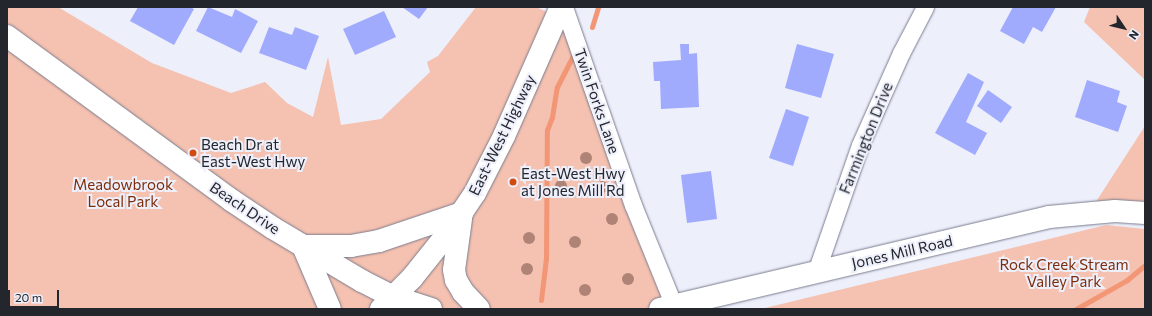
<!DOCTYPE html>
<style>
body{margin:0}
#map{position:relative;width:1152px;height:316px;overflow:hidden;background:#edeffb;font-family:Commissioner,sans-serif}
div>[style]{position:absolute}
[style*='--x']{left:calc(var(--x)*1px);top:calc(var(--y)*1px);width:calc(var(--w)*1px);rotate:calc(var(--a)*1deg)}
.green>*{inset:0;background:#f5c1b0}
.stream>*{height:5px;margin:-2.5px;padding:0 2.5px;transform-origin:2.5px;border-radius:2.5px;background:#f29676}
.building>*{inset:0;background:#a0abfe}
.roads{filter:drop-shadow(0 0 1px #797c8e) drop-shadow(0 0 1px #797c8e)}
.street>*{height:17px;margin:-8.5px;padding:0 8.5px;transform-origin:8.5px;border-radius:8.5px;background:#fff}
.secondary>*{height:22px;margin:-11px;padding:0 11px;transform-origin:11px;border-radius:11px;background:#fff}
.primary>*{height:22px;margin:-11px;padding:0 11px;transform-origin:11px;border-radius:11px;background:#fff}
.trees>*{width:12px;height:12px;margin:-6px;border-radius:50%;background:#af8476}
.dots>*{width:11px;height:11px;translate:-50% -50%;box-sizing:border-box;border:2px solid #edeffb;border-radius:50%}
span{translate:-50% -50%;white-space:nowrap;text-align:center;line-height:1.15;-webkit-text-stroke:4px #edeffb;paint-order:stroke}
.street-label{font-size:15px;color:#24262d}
.poi-label{font-size:15px;color:#24262d}
.left{translate:0 -50%;text-align:left}
.park-label{font-size:15px;color:#7d2c0a}
.frame{position:absolute;inset:0;border:8px solid #24262d;pointer-events:none}
.north{position:absolute;left:1104px;top:8px;width:40px;height:40px;-webkit-text-stroke:3px #edeffb;paint-order:stroke;rotate:125deg;font-size:11px;font-weight:700;line-height:16px;text-align:center;color:#24262d}
.north::after{content:'';display:block;margin:auto;width:14px;height:18px;background:#24262d;clip-path:polygon(50% 0,100% 100%,50% 72%,0 100%)}
.scale{position:absolute;left:8px;top:290px;width:51px;height:18px;box-sizing:border-box;border:2px solid #24262d;border-top:0;padding-left:5px;font-size:12px;line-height:14px;white-space:nowrap;color:#24262d;-webkit-text-stroke:3px #edeffb;paint-order:stroke}
</style>
<div id="map">
<div class="green">
<div style="clip-path:polygon(7px 7px,58px 7px,152px 63px,231px 93px,265px 82px,287px 103px,313px 117px,328px 57px,341px 125px,381px 119px,430px 72px,427px 62px,438px 56px,476px 7px,536px 7px,559px 17px,667px 309px,7px 309px)"></div>
<div style="clip-path:polygon(1090px 7px,1145px 7px,1145px 80px,1084px 22px)"></div>
<div style="clip-path:polygon(1145px 126px,1145px 213px,1088px 214px)"></div>
<div style="clip-path:polygon(1106px 225px,1145px 229px,1145px 309px,761px 309px)"></div>
</div>
<div class="stream">
<div style="--x:592;--y:27;--w:21;--a:-73"></div>
<div style="--x:541;--y:300;--w:42;--a:-83.2"></div>
<div style="--x:546;--y:258;--w:128;--a:-89.6"></div>
<div style="--x:547;--y:130;--w:14;--a:-69"></div>
<div style="--x:552;--y:117;--w:30;--a:-81"></div>
<div style="--x:557;--y:87;--w:39;--a:-63"></div>
<div style="--x:1076;--y:309;--w:59;--a:-29.6"></div>
<div style="--x:1127;--y:280;--w:23;--a:-40"></div>
</div>
<div class="building">
<div style="clip-path:polygon(138px 7px,190px 7px,194px 9px,174px 45px,130px 21px)"></div>
<div style="clip-path:polygon(208px 7px,232px 17px,235px 9px,258px 21px,241px 53px,196px 31px)"></div>
<div style="clip-path:polygon(402px 7px,428px 7px,419px 19px)"></div>
<div style="clip-path:polygon(1013px 7px,1056px 7px,1042px 32px,1033px 27px,1024px 44px,1000px 31px)"></div>
<div style="clip-path:polygon(384px 11px,396px 37px,355px 55px,343px 29px)"></div>
<div style="clip-path:polygon(269px 27px,292px 35px,295px 27px,319px 36px,306px 70px,259px 53px)"></div>
<div style="clip-path:polygon(680px 44px,689px 44px,689px 54px,697px 53px,699px 107px,661px 109px,660px 81px,654px 81px,653px 62px,681px 60px)"></div>
<div style="clip-path:polygon(797px 44px,834px 54px,821px 98px,785px 88px)"></div>
<div style="clip-path:polygon(968px 73px,984px 82px,966px 122px,987px 133px,975px 155px,935px 133px)"></div>
<div style="clip-path:polygon(1087px 80px,1120px 91px,1117px 102px,1127px 106px,1118px 132px,1075px 117px)"></div>
<div style="clip-path:polygon(988px 90px,1012px 107px,1001px 123px,977px 106px)"></div>
<div style="clip-path:polygon(786px 109px,809px 117px,793px 166px,769px 158px)"></div>
<div style="clip-path:polygon(711px 171px,717px 219px,687px 223px,681px 175px)"></div>
</div>
<div class="roads">
<div class="street">
<div style="--x:564;--y:7;--w:210;--a:70.8"></div>
<div style="--x:633;--y:205;--w:109;--a:67.9"></div>
<div style="--x:816;--y:272;--w:134;--a:-70.9"></div>
<div style="--x:860;--y:145;--w:101;--a:-66"></div>
<div style="--x:901;--y:53;--w:52;--a:-62.4"></div>
</div>
<div class="secondary">
<div style="--x:7;--y:36;--w:278;--a:36.2"></div>
<div style="--x:231;--y:200;--w:50;--a:33.7"></div>
<div style="--x:273;--y:228;--w:104;--a:30.8"></div>
<div style="--x:362;--y:281;--w:36;--a:27"></div>
<div style="--x:394;--y:297;--w:39;--a:18"></div>
<div style="--x:660;--y:309;--w:400;--a:-13.3"></div>
<div style="--x:1049;--y:217;--w:66;--a:-5.2"></div>
<div style="--x:1115;--y:211;--w:30;--a:4"></div>
</div>
<div class="primary">
<div style="--x:461;--y:219;--w:51;--a:97.8"></div>
<div style="--x:454;--y:270;--w:10;--a:79"></div>
<div style="--x:456;--y:280;--w:14;--a:60"></div>
<div style="--x:463;--y:292;--w:23;--a:47"></div>
<div style="--x:330;--y:309;--w:69;--a:-113.2"></div>
<div style="--x:303;--y:246;--w:48;--a:0"></div>
<div style="--x:351;--y:246;--w:28;--a:-10"></div>
<div style="--x:379;--y:241;--w:88;--a:-18.6"></div>
<div style="--x:381;--y:309;--w:44;--a:-45"></div>
<div style="--x:412;--y:278;--w:58;--a:-51.3"></div>
<div style="--x:448;--y:233;--w:48;--a:-56"></div>
<div style="--x:475;--y:193;--w:64;--a:-63"></div>
<div style="--x:504;--y:136;--w:141;--a:-66.2"></div>
</div>
</div>
<div class="trees">
<div style="left:586px;top:158px"></div>
<div style="left:561px;top:186px"></div>
<div style="left:602px;top:187px"></div>
<div style="left:612px;top:219px"></div>
<div style="left:529px;top:238px"></div>
<div style="left:575px;top:242px"></div>
<div style="left:527px;top:269px"></div>
<div style="left:628px;top:279px"></div>
<div style="left:585px;top:290px"></div>
</div>
<div class="dots">
<div style="left:193px;top:153px;background:#d24c11"></div>
<div style="left:513px;top:182px;background:#d24c11"></div>
</div>
<div class="street-label">
<span style="left:597px;top:101px;rotate:71deg">Twin Forks Lane</span>
<span style="left:502px;top:135px;rotate:-64deg">East-West Highway</span>
<span style="left:866px;top:138px;rotate:-68deg">Farmington Drive</span>
<span style="left:245px;top:208px;rotate:34deg">Beach Drive</span>
<span style="left:902px;top:252px;rotate:-13deg">Jones Mill Road</span>
</div>
<div class="poi-label">
<span class="left" style="left:201px;top:153px">Beach Dr at<br>East-West Hwy</span>
<span class="left" style="left:521px;top:182px">East-West Hwy<br>at Jones Mill Rd</span>
</div>
<div class="park-label">
<span style="left:123px;top:193px">Meadowbrook<br>Local Park</span>
<span style="left:1064px;top:273px">Rock Creek Stream<br>Valley Park</span>
</div>
<div class="frame"></div>
<div class="north">N</div>
<div class="scale">20 m</div>
</div>
